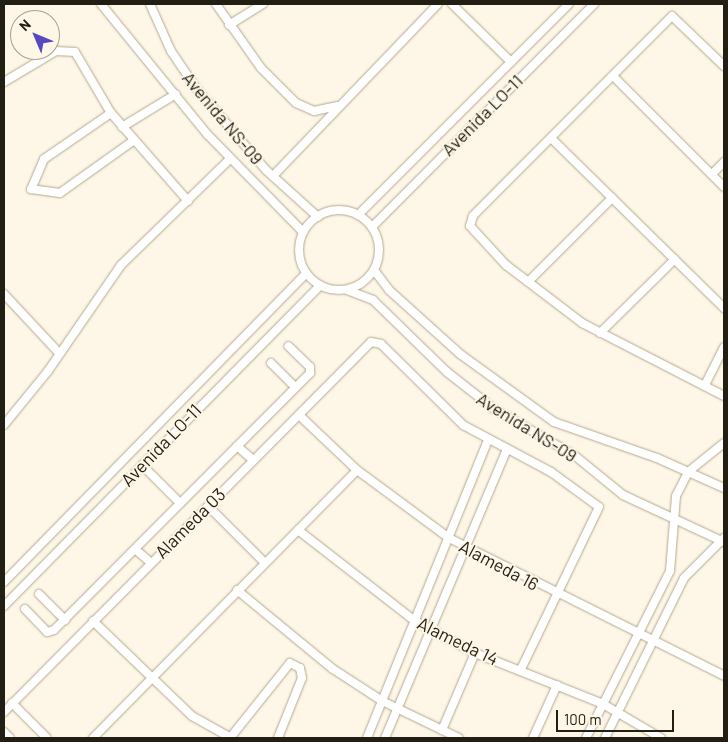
<!DOCTYPE html>
<style>
body{margin:0}
#map{position:relative;width:728px;height:742px;overflow:hidden;background:#fef7e7;font-family:Barlow,sans-serif}
div>[style]{position:absolute}
[style*='--x']{left:calc(var(--x)*1px);top:calc(var(--y)*1px);width:calc(var(--w)*1px);rotate:calc(var(--a)*1deg)}
.roads{filter:drop-shadow(0 0 1px #b4a88f) drop-shadow(0 0 1px #b4a88f)}
.minor>*{height:8px;margin:-4px;padding:0 4px;transform-origin:4px;border-radius:4px;background:#fff}
.minor>.ring{margin:-4px;padding:0;box-sizing:content-box;background:none;border:8px solid #fff;border-radius:50%}
span{translate:-50% -50%;white-space:nowrap;text-align:center;line-height:1.15;-webkit-text-stroke:4px #fef7e7;paint-order:stroke}
.street-label{font-size:18px;color:#221e14}
.frame{position:absolute;inset:0;border:5px solid #221e14;pointer-events:none}
.north{position:absolute;left:10px;top:10px;width:50px;height:50px;box-sizing:border-box;background:#fef7e7;border:1px solid #a6a093;border-radius:50%;rotate:315deg;font-size:14px;font-weight:700;line-height:20px;text-align:center;color:#221e14}
.north::after{content:'';display:block;margin:auto;width:18px;height:22px;background:#5648c0;clip-path:polygon(50% 0,100% 100%,50% 72%,0 100%)}
.scale{position:absolute;left:556px;top:710px;width:118px;height:22px;box-sizing:border-box;border:2px solid #221e14;border-top:0;padding-left:6px;font-size:15px;line-height:18px;white-space:nowrap;color:#221e14;-webkit-text-stroke:4px #fef7e7;paint-order:stroke}
</style>
<div id="map">
<div class="roads">
<div class="minor">
<div style="--x:101;--y:4;--w:169;--a:50.8"></div>
<div style="--x:208;--y:135;--w:136;--a:45.6"></div>
<div style="--x:150;--y:4;--w:51;--a:65.9"></div>
<div style="--x:171;--y:51;--w:45;--a:56"></div>
<div style="--x:196;--y:88;--w:108;--a:49.5"></div>
<div style="--x:266;--y:170;--w:70;--a:42.1"></div>
<div style="--x:216;--y:4;--w:78;--a:54.9"></div>
<div style="--x:261;--y:68;--w:49;--a:45"></div>
<div style="--x:296;--y:103;--w:20;--a:24"></div>
<div style="--x:314;--y:111;--w:24;--a:-12"></div>
<div style="--x:452;--y:4;--w:83;--a:44.5"></div>
<div style="--x:229;--y:25;--w:40;--a:-32"></div>
<div style="--x:724;--y:66;--w:72;--a:-136.1"></div>
<div style="--x:672;--y:16;--w:282;--a:134.9"></div>
<div style="--x:473;--y:216;--w:10;--a:107"></div>
<div style="--x:470;--y:226;--w:53;--a:47.3"></div>
<div style="--x:506;--y:265;--w:96;--a:37.3"></div>
<div style="--x:582;--y:323;--w:160;--a:27.2"></div>
<div style="--x:613;--y:76;--w:157;--a:45"></div>
<div style="--x:4;--y:82;--w:61;--a:-30.8"></div>
<div style="--x:56;--y:51;--w:19;--a:3"></div>
<div style="--x:75;--y:52;--w:71;--a:59.5"></div>
<div style="--x:111;--y:113;--w:117;--a:48.8"></div>
<div style="--x:111;--y:113;--w:81;--a:145.5"></div>
<div style="--x:44;--y:159;--w:33;--a:113"></div>
<div style="--x:31;--y:189;--w:29;--a:8"></div>
<div style="--x:60;--y:193;--w:90;--a:-35.5"></div>
<div style="--x:122;--y:127;--w:63;--a:-31.4"></div>
<div style="--x:551;--y:138;--w:243;--a:44.5"></div>
<div style="--x:712;--y:174;--w:17;--a:-45"></div>
<div style="--x:273;--y:176;--w:238;--a:-46.2"></div>
<div class="ring" style="left:299px;top:210px;width:72px;height:72px"></div>
<div style="--x:358;--y:215;--w:298;--a:-45"></div>
<div style="--x:372;--y:227;--w:315;--a:-45.1"></div>
<div style="--x:374;--y:270;--w:25;--a:53"></div>
<div style="--x:389;--y:290;--w:96;--a:42"></div>
<div style="--x:460;--y:354;--w:116;--a:35.9"></div>
<div style="--x:554;--y:422;--w:109;--a:19.3"></div>
<div style="--x:657;--y:458;--w:73;--a:24.1"></div>
<div style="--x:528;--y:282;--w:119;--a:-45"></div>
<div style="--x:347;--y:290;--w:28;--a:21"></div>
<div style="--x:373;--y:300;--w:103;--a:44.2"></div>
<div style="--x:447;--y:372;--w:60;--a:38.2"></div>
<div style="--x:494;--y:409;--w:92;--a:29.9"></div>
<div style="--x:574;--y:455;--w:63;--a:39.2"></div>
<div style="--x:623;--y:495;--w:111;--a:25"></div>
<div style="--x:4;--y:294;--w:79;--a:47"></div>
<div style="--x:600;--y:333;--w:105;--a:-44.6"></div>
<div style="--x:271;--y:363;--w:34;--a:45"></div>
<div style="--x:705;--y:385;--w:42;--a:-63.4"></div>
<div style="--x:299;--y:415;--w:80;--a:43.5"></div>
<div style="--x:357;--y:470;--w:114;--a:36.5"></div>
<div style="--x:449;--y:538;--w:308;--a:26.6"></div>
<div style="--x:4;--y:425;--w:70;--a:-50.8"></div>
<div style="--x:48;--y:371;--w:129;--a:-55.4"></div>
<div style="--x:121;--y:265;--w:152;--a:-44.2"></div>
<div style="--x:237;--y:446;--w:20;--a:41"></div>
<div style="--x:142;--y:465;--w:54;--a:45"></div>
<div style="--x:208;--y:506;--w:79;--a:45"></div>
<div style="--x:298;--y:530;--w:148;--a:37.9"></div>
<div style="--x:415;--y:621;--w:68;--a:28.1"></div>
<div style="--x:475;--y:653;--w:138;--a:21.7"></div>
<div style="--x:603;--y:704;--w:67;--a:30.4"></div>
<div style="--x:135;--y:549;--w:21;--a:41"></div>
<div style="--x:4;--y:582;--w:431;--a:-45.6"></div>
<div style="--x:237;--y:590;--w:124;--a:39.5"></div>
<div style="--x:333;--y:669;--w:59;--a:33.1"></div>
<div style="--x:382;--y:701;--w:85;--a:25.7"></div>
<div style="--x:39;--y:594;--w:37;--a:45"></div>
<div style="--x:4;--y:606;--w:450;--a:-45.4"></div>
<div style="--x:25;--y:609;--w:32;--a:46"></div>
<div style="--x:47;--y:632;--w:7;--a:-16"></div>
<div style="--x:54;--y:630;--w:363;--a:-45.1"></div>
<div style="--x:310;--y:373;--w:6;--a:-90"></div>
<div style="--x:310;--y:367;--w:30;--a:-136"></div>
<div style="--x:93;--y:621;--w:137;--a:43.8"></div>
<div style="--x:192;--y:716;--w:45;--a:29.4"></div>
<div style="--x:12;--y:703;--w:49;--a:45"></div>
<div style="--x:4;--y:712;--w:521;--a:-45.23"></div>
<div style="--x:371;--y:342;--w:10;--a:11"></div>
<div style="--x:381;--y:344;--w:115;--a:44.6"></div>
<div style="--x:463;--y:425;--w:100;--a:28.1"></div>
<div style="--x:551;--y:472;--w:59;--a:36.1"></div>
<div style="--x:599;--y:507;--w:180;--a:115.7"></div>
<div style="--x:442;--y:730;--w:84;--a:-66.8"></div>
<div style="--x:4;--y:732;--w:8;--a:45"></div>
<div style="--x:93;--y:738;--w:376;--a:-45.4"></div>
<div style="--x:230;--y:738;--w:96;--a:-51.3"></div>
<div style="--x:290;--y:663;--w:11;--a:27"></div>
<div style="--x:300;--y:668;--w:10;--a:79"></div>
<div style="--x:302;--y:678;--w:65;--a:111.8"></div>
<div style="--x:367;--y:738;--w:322;--a:-67.9"></div>
<div style="--x:385;--y:738;--w:314;--a:-67.1"></div>
<div style="--x:533;--y:738;--w:58;--a:-65.6"></div>
<div style="--x:586;--y:738;--w:187;--a:-63.3"></div>
<div style="--x:670;--y:571;--w:75;--a:-85.4"></div>
<div style="--x:676;--y:496;--w:27;--a:-63"></div>
<div style="--x:688;--y:472;--w:46;--a:-38.9"></div>
<div style="--x:605;--y:738;--w:178;--a:-63.7"></div>
<div style="--x:684;--y:578;--w:57;--a:-45"></div>
</div>
</div>
<div class="street-label">
<span style="left:482px;top:115px;rotate:-45deg">Avenida LO-11</span>
<span style="left:223px;top:118px;rotate:50deg">Avenida NS-09</span>
<span style="left:527px;top:427px;rotate:32deg">Avenida NS-09</span>
<span style="left:161px;top:445px;rotate:-46deg">Avenida LO-11</span>
<span style="left:190px;top:523px;rotate:-45deg">Alameda 03</span>
<span style="left:499px;top:565px;rotate:28deg">Alameda 16</span>
<span style="left:458px;top:641px;rotate:26deg">Alameda 14</span>
</div>
<div class="frame"></div>
<div class="north">N</div>
<div class="scale">100 m</div>
</div>
